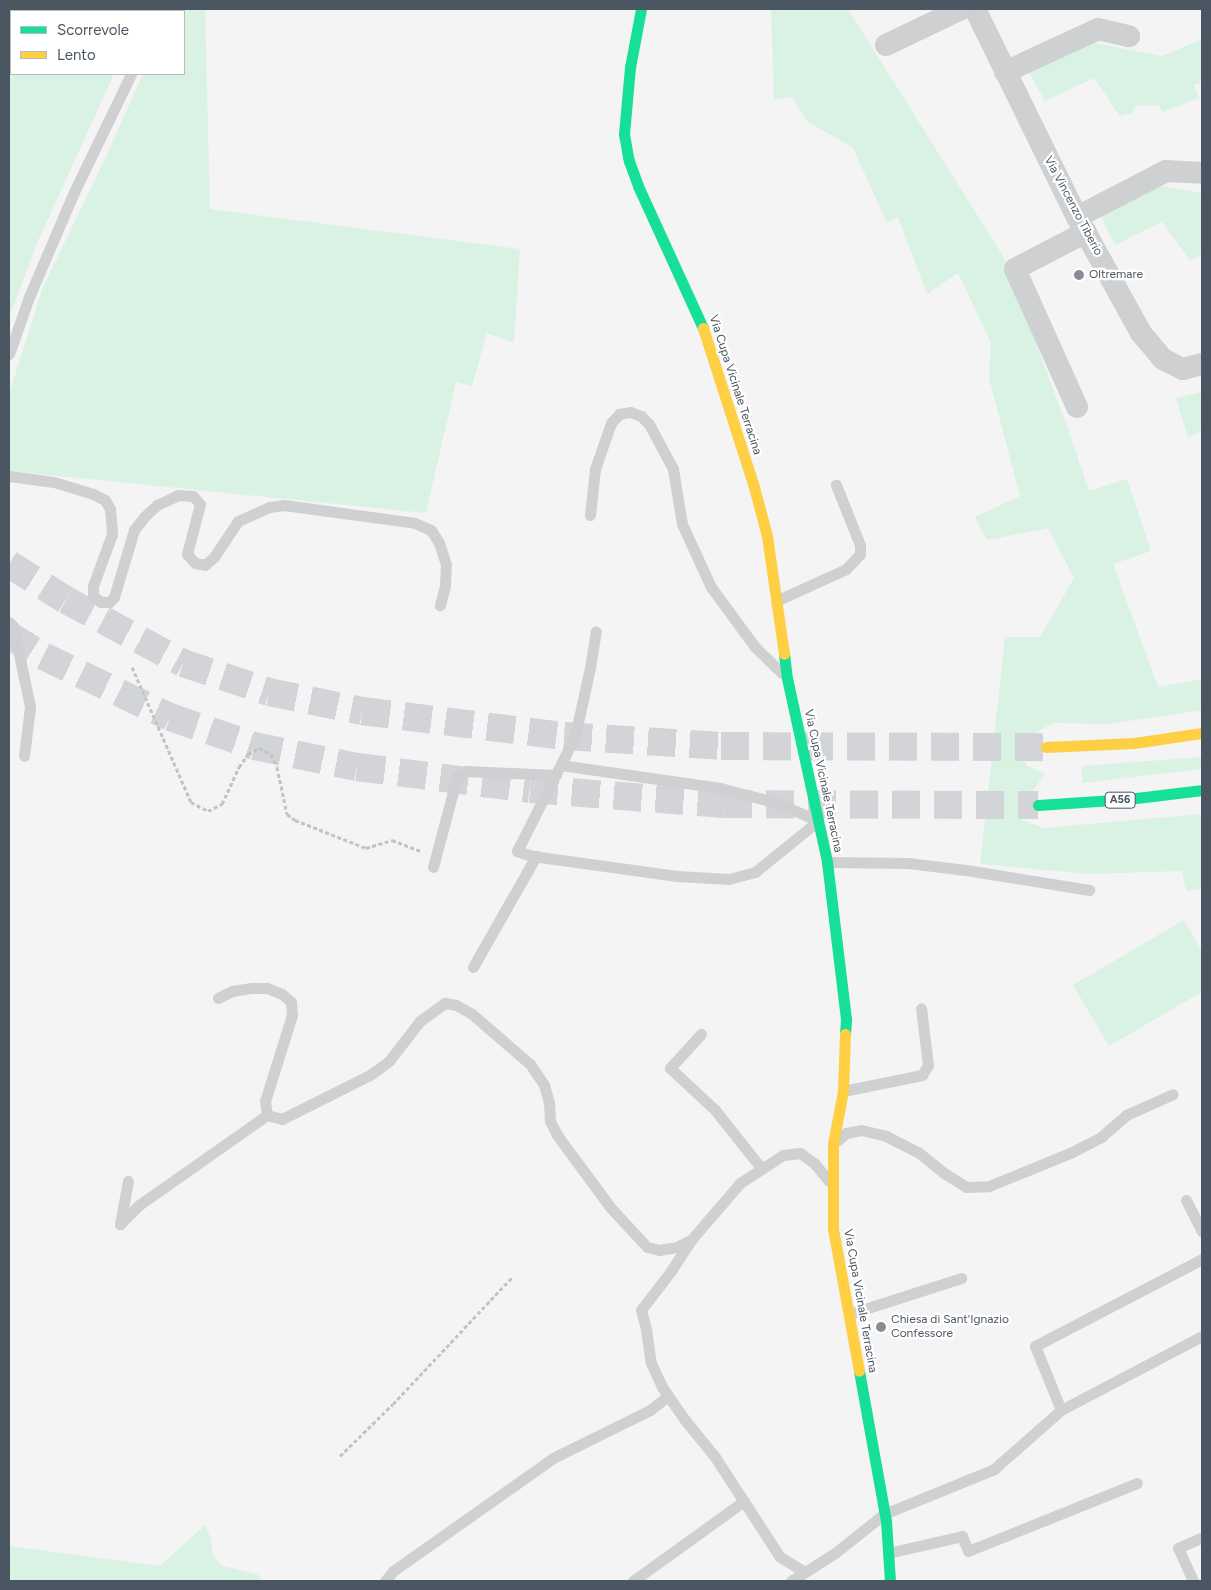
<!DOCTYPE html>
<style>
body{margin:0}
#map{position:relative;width:1211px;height:1590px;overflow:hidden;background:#f4f4f4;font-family:Figtree,sans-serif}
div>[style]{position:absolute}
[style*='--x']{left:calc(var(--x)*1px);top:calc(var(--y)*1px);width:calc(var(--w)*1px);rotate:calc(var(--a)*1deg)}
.green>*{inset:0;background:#d9f2e3}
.highway-tunnel>*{height:28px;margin-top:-14px;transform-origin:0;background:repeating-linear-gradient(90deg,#d2d4d7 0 28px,transparent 0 42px)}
.path>*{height:3px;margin-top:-1.5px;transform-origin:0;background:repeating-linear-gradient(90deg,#bcc7c4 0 4px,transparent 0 6.5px)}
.lane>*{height:11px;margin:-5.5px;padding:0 5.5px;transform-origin:5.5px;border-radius:5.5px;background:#ced0d2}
.street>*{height:22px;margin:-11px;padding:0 11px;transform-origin:11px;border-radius:11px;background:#ced0d2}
.fast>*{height:11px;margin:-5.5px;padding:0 5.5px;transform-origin:5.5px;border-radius:5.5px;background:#16e098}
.slow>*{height:11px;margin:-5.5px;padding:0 5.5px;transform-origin:5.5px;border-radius:5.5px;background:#ffcf43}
.dots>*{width:14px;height:14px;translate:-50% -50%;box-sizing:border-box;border:2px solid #fff;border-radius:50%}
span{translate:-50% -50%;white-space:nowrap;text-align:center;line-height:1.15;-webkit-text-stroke:4.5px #fff;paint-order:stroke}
.shield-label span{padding:1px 4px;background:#fff;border:1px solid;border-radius:4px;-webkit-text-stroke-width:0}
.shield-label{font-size:11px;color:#4a5661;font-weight:700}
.street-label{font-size:12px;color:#4a5661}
.poi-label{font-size:12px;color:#4a5661}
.left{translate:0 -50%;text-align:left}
.frame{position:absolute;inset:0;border:10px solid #4a5661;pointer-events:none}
.legend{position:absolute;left:10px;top:10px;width:175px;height:65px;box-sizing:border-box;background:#fff;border:1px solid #b7bbc0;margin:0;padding:6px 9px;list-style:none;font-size:15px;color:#4a5661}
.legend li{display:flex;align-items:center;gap:10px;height:25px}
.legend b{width:25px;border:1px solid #b7bbc0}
</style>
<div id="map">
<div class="green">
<div style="clip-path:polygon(9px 9px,143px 9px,142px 11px,11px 11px,11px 74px,114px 74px,38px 241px,9px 318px)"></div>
<div style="clip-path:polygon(172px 9px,205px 9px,210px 209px,520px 249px,514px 343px,487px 333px,472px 386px,456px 382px,426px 513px,9px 471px,9px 394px,43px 287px,104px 161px,143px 74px,184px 74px,184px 11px,171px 11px)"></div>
<div style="clip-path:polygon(771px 9px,848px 9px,1003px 256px,1067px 426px,1089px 491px,1127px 479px,1151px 551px,1113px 564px,1158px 687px,1202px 679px,1202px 710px,1108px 724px,1054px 723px,1029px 736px,1019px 748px,1026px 765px,1045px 774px,1022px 806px,1020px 819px,1044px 828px,1202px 814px,1202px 889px,1186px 891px,1182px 871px,1089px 874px,980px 864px,1005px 637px,1040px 637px,1074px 578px,1048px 528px,987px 540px,975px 517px,1020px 496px,989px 378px,991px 343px,958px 273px,927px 294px,898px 217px,887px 223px,853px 148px,807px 121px,792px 97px,774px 100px)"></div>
<div style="clip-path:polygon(1202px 39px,1202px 82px,1194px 85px,1199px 98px,1163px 112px,1158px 105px,1136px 106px,1132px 113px,1120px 116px,1094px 78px,1045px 101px,1029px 73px,1089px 42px,1162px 56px)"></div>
<div style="clip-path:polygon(1158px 185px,1202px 193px,1202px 253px,1197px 257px,1190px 260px,1162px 222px,1115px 245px,1100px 215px)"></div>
<div style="clip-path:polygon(1202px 392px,1202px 431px,1188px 437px,1176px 398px)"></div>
<div style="clip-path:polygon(1202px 757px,1202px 769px,1083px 783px,1081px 766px)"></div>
<div style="clip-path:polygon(1184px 920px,1202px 951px,1202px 992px,1109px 1046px,1073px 985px)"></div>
<div style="clip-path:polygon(205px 1525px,211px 1539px,213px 1554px,222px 1566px,257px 1574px,263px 1581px,9px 1581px,9px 1546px,160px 1566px)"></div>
</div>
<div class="highway-tunnel">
<div style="--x:9;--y:564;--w:67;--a:32.3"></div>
<div style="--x:66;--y:600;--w:133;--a:28.3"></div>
<div style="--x:183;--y:663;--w:91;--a:18.6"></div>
<div style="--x:269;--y:692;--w:95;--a:11.5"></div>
<div style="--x:362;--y:711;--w:204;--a:7.1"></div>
<div style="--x:564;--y:736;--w:157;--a:3.6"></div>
<div style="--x:721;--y:746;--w:325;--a:0.2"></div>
<div style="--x:9;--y:635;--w:40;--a:32"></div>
<div style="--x:43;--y:656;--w:141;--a:25.7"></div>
<div style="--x:170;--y:717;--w:89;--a:19"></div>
<div style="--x:254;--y:746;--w:105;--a:11.5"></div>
<div style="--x:357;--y:767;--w:174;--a:7.2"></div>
<div style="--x:530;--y:789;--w:195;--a:4.4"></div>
<div style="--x:724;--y:804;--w:314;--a:0.2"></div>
</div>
<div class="path">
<div style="--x:132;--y:667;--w:147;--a:66.4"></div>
<div style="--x:191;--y:802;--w:19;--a:28"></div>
<div style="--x:208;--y:811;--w:16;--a:-27"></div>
<div style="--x:222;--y:804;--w:41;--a:-65.3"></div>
<div style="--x:239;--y:767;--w:16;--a:-55"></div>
<div style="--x:248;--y:754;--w:13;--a:-29"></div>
<div style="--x:259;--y:748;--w:13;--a:27"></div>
<div style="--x:271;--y:754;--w:14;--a:65"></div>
<div style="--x:277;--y:767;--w:48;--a:78"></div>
<div style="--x:287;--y:814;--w:10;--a:37"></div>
<div style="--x:295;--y:820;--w:76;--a:21.5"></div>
<div style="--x:366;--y:848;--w:27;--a:-17"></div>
<div style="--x:392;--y:840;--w:31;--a:21"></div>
<div style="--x:340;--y:1456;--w:74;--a:-44.5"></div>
<div style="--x:393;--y:1404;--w:175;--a:-46.8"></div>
</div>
<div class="lane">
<div style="--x:158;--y:11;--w:2;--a:-63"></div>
<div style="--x:9;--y:354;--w:60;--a:-70.7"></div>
<div style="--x:29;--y:297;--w:114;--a:-66.8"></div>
<div style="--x:74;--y:192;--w:131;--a:-64.2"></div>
<div style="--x:9;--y:476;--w:45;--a:7.6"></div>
<div style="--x:54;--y:482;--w:41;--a:17.1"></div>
<div style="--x:93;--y:494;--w:13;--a:27"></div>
<div style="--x:105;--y:500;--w:10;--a:61"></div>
<div style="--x:110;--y:509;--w:25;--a:85"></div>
<div style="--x:112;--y:534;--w:55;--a:110.1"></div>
<div style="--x:93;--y:586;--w:10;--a:90"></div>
<div style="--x:93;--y:596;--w:10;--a:37"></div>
<div style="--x:101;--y:602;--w:8;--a:0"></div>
<div style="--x:109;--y:602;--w:7;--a:-45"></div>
<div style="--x:114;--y:597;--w:70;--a:-73.4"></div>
<div style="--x:134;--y:530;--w:16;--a:-52"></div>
<div style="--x:144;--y:517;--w:18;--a:-43"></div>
<div style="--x:157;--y:505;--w:23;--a:-25"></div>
<div style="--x:178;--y:495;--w:15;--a:4"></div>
<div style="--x:193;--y:496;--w:11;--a:49"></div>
<div style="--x:200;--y:504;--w:52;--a:104.6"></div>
<div style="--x:187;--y:554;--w:12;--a:48"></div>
<div style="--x:195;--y:563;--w:10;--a:11"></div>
<div style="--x:205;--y:565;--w:12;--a:-42"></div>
<div style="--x:214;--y:557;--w:43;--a:-56.3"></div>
<div style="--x:238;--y:521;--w:35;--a:-24"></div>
<div style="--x:270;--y:507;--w:14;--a:-8"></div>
<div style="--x:284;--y:505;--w:132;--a:7.8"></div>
<div style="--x:415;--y:523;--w:17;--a:24"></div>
<div style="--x:431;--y:530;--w:15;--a:58"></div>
<div style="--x:439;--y:543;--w:23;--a:72"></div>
<div style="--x:446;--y:565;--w:21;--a:93"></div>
<div style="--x:445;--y:586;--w:20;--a:105"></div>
<div style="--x:590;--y:515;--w:46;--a:-83.8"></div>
<div style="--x:595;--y:469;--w:49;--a:-70.8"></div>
<div style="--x:611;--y:423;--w:12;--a:-48"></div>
<div style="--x:619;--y:414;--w:11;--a:-10"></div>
<div style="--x:630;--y:412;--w:12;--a:20"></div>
<div style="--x:641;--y:416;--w:11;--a:45"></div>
<div style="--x:649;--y:424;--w:51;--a:61.9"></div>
<div style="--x:673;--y:469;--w:56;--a:80.7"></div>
<div style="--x:682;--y:524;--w:69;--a:65.3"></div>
<div style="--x:711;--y:587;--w:74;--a:53.7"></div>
<div style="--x:755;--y:647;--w:37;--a:44"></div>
<div style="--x:778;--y:600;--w:75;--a:-24.5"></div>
<div style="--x:846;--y:569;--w:21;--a:-47"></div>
<div style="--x:860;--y:554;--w:9;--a:-90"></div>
<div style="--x:860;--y:545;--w:65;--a:-111.8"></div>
<div style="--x:9;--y:622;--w:6;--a:45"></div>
<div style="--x:13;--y:626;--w:83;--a:78.1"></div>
<div style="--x:30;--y:707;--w:49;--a:97"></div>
<div style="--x:561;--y:765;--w:161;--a:8.2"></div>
<div style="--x:720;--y:788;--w:60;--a:14.5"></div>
<div style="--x:778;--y:803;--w:44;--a:24.2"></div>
<div style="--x:818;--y:821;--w:81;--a:141"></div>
<div style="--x:755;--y:872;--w:27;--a:165"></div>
<div style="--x:729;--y:879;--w:52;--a:-176.7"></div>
<div style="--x:677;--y:876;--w:146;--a:-172.1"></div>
<div style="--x:532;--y:856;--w:16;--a:-162"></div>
<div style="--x:517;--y:851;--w:129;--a:-63.2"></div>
<div style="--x:575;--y:736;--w:70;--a:-77.6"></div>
<div style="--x:590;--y:668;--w:37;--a:-81"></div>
<div style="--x:827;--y:862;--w:81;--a:0.7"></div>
<div style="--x:908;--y:863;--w:58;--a:6.9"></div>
<div style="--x:966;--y:870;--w:125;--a:9.2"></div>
<div style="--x:433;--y:867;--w:93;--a:-75.1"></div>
<div style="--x:457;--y:777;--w:11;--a:-34"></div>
<div style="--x:466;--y:771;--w:90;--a:2.5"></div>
<div style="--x:473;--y:967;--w:128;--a:-60.4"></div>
<div style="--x:218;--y:998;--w:16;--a:-27"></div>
<div style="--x:232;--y:991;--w:20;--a:-9"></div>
<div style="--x:252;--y:988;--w:15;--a:0"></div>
<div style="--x:267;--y:988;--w:16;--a:22"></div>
<div style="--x:282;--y:994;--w:12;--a:42"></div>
<div style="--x:291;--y:1002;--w:13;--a:86"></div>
<div style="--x:292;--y:1015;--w:90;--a:107.4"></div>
<div style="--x:265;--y:1101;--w:14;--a:82"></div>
<div style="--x:267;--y:1115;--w:16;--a:15"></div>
<div style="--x:282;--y:1119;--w:98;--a:-26.6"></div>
<div style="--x:370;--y:1075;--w:24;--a:-36"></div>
<div style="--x:389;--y:1061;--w:51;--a:-52.2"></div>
<div style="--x:420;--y:1021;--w:31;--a:-36"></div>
<div style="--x:445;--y:1003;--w:11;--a:10"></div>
<div style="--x:456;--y:1005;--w:18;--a:29"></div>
<div style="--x:472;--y:1014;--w:77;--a:40.8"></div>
<div style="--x:530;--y:1064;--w:25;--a:56"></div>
<div style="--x:544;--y:1085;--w:18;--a:74"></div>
<div style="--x:549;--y:1102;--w:19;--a:87"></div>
<div style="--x:550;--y:1121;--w:16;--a:63"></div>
<div style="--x:557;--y:1135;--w:89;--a:53.6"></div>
<div style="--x:610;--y:1207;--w:54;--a:47.2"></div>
<div style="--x:647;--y:1247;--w:12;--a:14"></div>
<div style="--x:659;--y:1250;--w:18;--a:-9"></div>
<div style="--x:677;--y:1247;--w:16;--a:-27"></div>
<div style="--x:691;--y:1240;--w:75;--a:-49.3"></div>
<div style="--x:740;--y:1183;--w:51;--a:-33.1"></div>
<div style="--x:783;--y:1155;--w:17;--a:-7"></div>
<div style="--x:800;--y:1153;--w:19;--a:36"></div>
<div style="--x:815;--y:1164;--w:22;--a:51"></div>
<div style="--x:701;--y:1034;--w:46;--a:132.4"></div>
<div style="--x:670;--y:1068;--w:62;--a:43"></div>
<div style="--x:715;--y:1110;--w:75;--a:51.5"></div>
<div style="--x:843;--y:1091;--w:81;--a:-11.4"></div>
<div style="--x:922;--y:1075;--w:12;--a:-59"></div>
<div style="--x:928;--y:1065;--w:57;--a:-97"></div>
<div style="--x:838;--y:1140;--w:11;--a:-41"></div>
<div style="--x:846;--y:1133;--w:15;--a:-11"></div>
<div style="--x:861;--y:1130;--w:26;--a:13"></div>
<div style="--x:886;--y:1136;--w:36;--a:27"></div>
<div style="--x:918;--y:1152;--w:33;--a:39"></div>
<div style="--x:944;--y:1173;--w:26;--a:32"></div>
<div style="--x:966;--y:1187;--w:23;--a:-2"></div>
<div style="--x:989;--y:1186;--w:87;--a:-22.2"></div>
<div style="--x:1070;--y:1153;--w:35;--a:-27"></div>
<div style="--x:1101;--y:1137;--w:33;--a:-41"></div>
<div style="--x:1126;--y:1115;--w:51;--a:-24.1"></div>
<div style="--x:128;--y:1181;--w:44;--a:100.5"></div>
<div style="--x:120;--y:1224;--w:27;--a:-45"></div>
<div style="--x:139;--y:1205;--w:156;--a:-35.1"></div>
<div style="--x:1186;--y:1200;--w:35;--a:63"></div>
<div style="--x:691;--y:1240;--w:37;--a:123"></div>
<div style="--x:671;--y:1271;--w:49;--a:127.6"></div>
<div style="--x:641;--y:1310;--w:20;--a:75"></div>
<div style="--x:646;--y:1329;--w:34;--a:82"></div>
<div style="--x:651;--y:1363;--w:26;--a:65"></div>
<div style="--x:662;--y:1387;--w:40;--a:55.1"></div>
<div style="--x:685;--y:1420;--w:48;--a:51"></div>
<div style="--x:715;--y:1457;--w:119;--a:57"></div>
<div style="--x:780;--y:1557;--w:29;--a:31"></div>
<div style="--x:849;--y:1314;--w:118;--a:-17.8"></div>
<div style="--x:1061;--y:1410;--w:159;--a:-27.7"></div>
<div style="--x:888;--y:1553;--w:76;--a:-12.9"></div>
<div style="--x:962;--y:1536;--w:16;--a:68"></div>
<div style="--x:968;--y:1551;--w:182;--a:-21.9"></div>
<div style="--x:385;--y:1581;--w:13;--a:-51"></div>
<div style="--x:393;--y:1571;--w:196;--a:-35.2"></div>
<div style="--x:553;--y:1458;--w:108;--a:-26.3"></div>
<div style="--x:650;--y:1410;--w:23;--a:-38"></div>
<div style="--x:633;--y:1581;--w:137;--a:-35.8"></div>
<div style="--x:791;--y:1581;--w:52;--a:-32.5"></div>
<div style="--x:835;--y:1553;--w:63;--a:-38.5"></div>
<div style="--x:884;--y:1514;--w:119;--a:-22.2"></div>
<div style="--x:994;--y:1469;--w:89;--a:-41.4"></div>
<div style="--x:1061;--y:1410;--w:69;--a:-112.1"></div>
<div style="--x:1035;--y:1346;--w:188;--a:-27.5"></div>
<div style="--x:1193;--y:1581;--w:36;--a:-114"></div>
<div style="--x:1178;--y:1548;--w:24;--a:-24"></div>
</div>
<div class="street">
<div style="--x:975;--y:9;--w:232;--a:63.9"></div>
<div style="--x:1077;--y:217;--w:132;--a:61.1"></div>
<div style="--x:1141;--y:333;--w:34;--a:50"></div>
<div style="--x:1163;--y:359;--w:22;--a:27"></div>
<div style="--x:1183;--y:369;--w:20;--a:-15"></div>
<div style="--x:886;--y:45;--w:83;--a:-25.6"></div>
<div style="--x:1005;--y:72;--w:102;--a:-24.8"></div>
<div style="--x:1098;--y:29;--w:32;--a:13"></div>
<div style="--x:1077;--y:217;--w:100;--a:-27.3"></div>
<div style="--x:1166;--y:171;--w:36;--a:3"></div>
<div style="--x:1077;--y:407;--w:151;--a:-114.2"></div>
<div style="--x:1015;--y:269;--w:80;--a:-27.5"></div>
</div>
<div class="fast">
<div style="--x:641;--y:9;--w:59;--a:100.7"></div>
<div style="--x:630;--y:67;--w:67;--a:95.1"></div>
<div style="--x:624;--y:134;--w:27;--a:80"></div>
<div style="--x:629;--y:161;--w:27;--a:70"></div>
<div style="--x:638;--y:186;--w:156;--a:65.4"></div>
<div style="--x:784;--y:654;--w:24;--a:83"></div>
<div style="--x:787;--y:678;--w:188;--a:77.7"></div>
<div style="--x:827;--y:862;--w:159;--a:83.1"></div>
<div style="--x:846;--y:1020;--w:14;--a:94"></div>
<div style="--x:1038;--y:805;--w:90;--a:-3.8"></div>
<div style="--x:1128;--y:799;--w:75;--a:-6.9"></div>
<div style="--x:859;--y:1371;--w:152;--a:79.8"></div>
<div style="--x:886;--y:1521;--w:60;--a:86.2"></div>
</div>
<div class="slow">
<div style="--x:703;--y:328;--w:167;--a:72.2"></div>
<div style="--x:754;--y:487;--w:51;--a:75.1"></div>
<div style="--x:767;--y:536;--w:119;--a:81.8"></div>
<div style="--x:1046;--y:747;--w:88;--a:-2.6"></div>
<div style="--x:1134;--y:743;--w:69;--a:-8.4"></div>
<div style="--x:845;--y:1034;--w:57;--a:92"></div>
<div style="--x:843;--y:1091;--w:54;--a:100.7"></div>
<div style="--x:833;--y:1144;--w:85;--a:90"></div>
<div style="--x:833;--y:1229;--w:144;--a:79.6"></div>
</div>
<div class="dots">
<div style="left:1079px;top:275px;background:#868d94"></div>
<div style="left:881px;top:1327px;background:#868d94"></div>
</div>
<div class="shield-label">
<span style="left:1120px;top:800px">A56</span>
</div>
<div class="street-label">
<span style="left:1073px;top:206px;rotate:62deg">Via Vincenzo Tiberio</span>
<span style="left:735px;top:385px;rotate:72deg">Via Cupa Vicinale Terracina</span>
<span style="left:823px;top:781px;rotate:78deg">Via Cupa Vicinale Terracina</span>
<span style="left:860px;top:1301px;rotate:80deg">Via Cupa Vicinale Terracina</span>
</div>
<div class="poi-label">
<span class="left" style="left:1089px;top:275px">Oltremare</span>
<span class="left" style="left:891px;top:1327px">Chiesa di Sant'Ignazio<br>Confessore</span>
</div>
<div class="frame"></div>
<ul class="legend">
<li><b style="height:6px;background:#16e098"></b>Scorrevole</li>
<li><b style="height:6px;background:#ffcf43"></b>Lento</li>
</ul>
</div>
